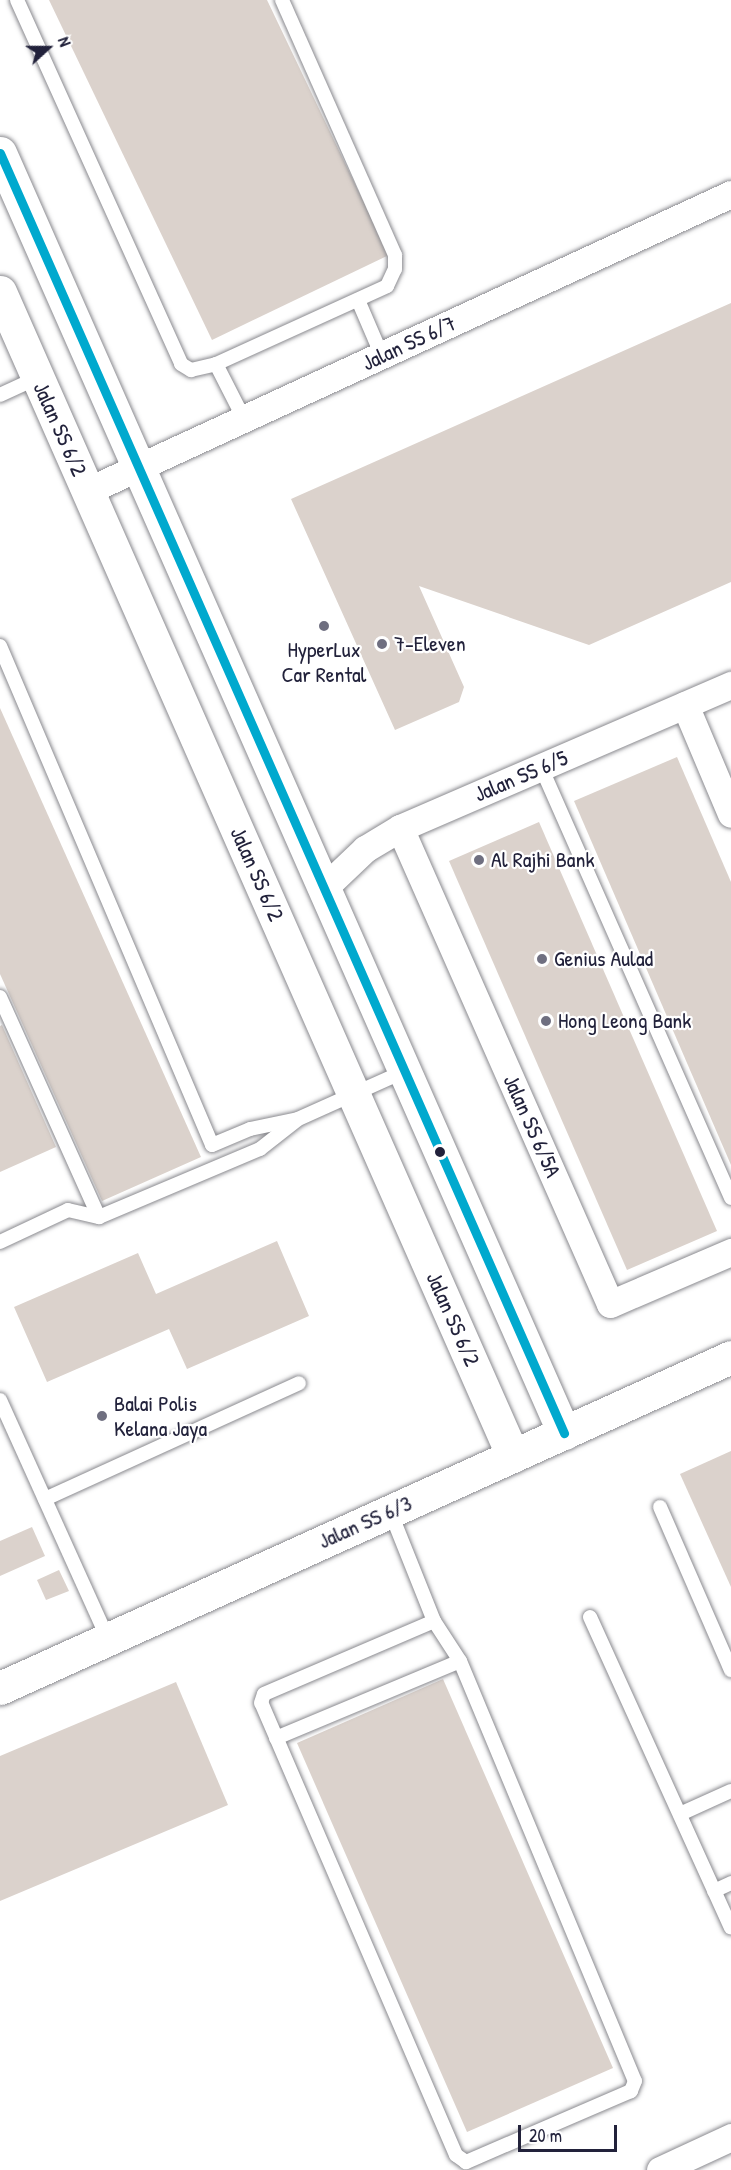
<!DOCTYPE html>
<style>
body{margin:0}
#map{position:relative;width:731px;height:2170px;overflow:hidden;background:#fff;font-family:"Patrick Hand",sans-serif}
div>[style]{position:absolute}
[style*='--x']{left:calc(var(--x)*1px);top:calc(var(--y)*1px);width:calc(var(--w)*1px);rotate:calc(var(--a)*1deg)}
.building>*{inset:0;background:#dbd2cc}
.roads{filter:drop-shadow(0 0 2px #8a8a8f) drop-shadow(0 0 2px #8a8a8f)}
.service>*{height:14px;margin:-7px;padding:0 7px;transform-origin:7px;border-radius:7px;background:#fff}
.minor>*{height:27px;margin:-13.5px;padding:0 13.5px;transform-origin:13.5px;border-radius:13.5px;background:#fff}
.tertiary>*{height:33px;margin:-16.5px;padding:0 16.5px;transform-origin:16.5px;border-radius:16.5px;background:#fff}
.bus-1>*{height:9px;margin:-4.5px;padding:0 4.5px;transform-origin:4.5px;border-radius:4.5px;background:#00a9ce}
.dots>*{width:16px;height:16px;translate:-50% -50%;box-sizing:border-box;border:3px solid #fff;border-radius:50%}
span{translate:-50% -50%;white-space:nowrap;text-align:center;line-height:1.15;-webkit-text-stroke:4.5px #fff;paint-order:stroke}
.street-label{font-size:22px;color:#22223b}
.poi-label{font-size:22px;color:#22223b}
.left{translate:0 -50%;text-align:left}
.north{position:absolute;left:18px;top:18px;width:60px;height:60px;-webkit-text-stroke:4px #fff;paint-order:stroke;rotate:69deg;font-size:16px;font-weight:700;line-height:24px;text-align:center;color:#22223b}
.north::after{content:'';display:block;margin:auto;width:21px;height:27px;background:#22223b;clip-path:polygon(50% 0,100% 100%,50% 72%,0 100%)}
.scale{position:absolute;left:518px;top:2125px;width:99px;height:27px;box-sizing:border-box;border:3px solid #22223b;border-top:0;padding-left:8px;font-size:18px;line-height:21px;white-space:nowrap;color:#22223b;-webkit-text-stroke:4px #fff;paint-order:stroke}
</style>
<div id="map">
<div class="building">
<div style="clip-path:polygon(49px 0,267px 0,389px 255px,212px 340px)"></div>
<div style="clip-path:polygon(731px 303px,731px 582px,589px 645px,419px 586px,464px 687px,459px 702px,395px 730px,291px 499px)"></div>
<div style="clip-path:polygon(0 708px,201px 1157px,102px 1201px,0 974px)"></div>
<div style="clip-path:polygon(677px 757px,731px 882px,731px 1165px,574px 801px)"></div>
<div style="clip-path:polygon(539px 822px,717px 1231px,627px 1270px,449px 861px)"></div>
<div style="clip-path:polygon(2px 1025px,56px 1147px,0 1172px,0 1026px)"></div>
<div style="clip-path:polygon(277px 1241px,309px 1316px,187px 1369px,169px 1329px,47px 1382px,14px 1307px,138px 1253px,156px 1294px)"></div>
<div style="clip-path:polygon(731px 1451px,731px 1587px,680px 1474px)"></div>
<div style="clip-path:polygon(32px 1527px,45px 1556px,0 1576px,0 1541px)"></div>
<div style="clip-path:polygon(59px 1570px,69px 1591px,46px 1600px,37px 1580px)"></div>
<div style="clip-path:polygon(443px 1679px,613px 2068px,467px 2132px,297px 1743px)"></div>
<div style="clip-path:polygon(176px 1682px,228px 1805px,0 1901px,0 1756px)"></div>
</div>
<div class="roads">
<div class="service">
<div style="--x:17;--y:0;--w:399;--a:65.7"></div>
<div style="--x:181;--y:364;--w:12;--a:31"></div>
<div style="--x:191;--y:370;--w:26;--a:-13"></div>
<div style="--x:216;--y:364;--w:188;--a:-24.5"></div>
<div style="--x:387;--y:286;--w:19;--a:-65"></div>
<div style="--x:395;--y:269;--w:14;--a:-90"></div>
<div style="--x:395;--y:255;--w:279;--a:-113.9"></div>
<div style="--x:358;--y:300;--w:61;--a:66.8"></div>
<div style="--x:216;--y:364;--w:62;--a:63"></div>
<div style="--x:0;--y:395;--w:41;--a:-24.7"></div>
<div style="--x:0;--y:646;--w:542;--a:66.98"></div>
<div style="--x:212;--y:1145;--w:41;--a:-22.8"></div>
<div style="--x:250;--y:1129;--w:49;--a:-11.8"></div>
<div style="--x:298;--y:1119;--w:117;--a:-24.2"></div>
<div style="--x:541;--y:767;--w:471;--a:66.2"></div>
<div style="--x:0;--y:997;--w:241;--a:65.8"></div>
<div style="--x:0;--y:1242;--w:75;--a:-25.2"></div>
<div style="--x:68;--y:1210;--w:32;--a:13"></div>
<div style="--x:99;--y:1217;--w:175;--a:-22.9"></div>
<div style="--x:260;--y:1149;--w:47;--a:-38.1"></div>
<div style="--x:0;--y:1400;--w:262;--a:65.7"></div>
<div style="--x:45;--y:1499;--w:279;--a:-24.5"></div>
<div style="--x:660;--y:1507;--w:178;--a:66.5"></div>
<div style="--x:390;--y:1511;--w:118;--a:68.2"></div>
<div style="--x:434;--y:1621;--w:48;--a:57"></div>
<div style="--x:460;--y:1661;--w:455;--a:67.4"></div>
<div style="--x:635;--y:2081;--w:11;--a:112"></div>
<div style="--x:631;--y:2091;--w:180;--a:156.7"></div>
<div style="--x:466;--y:2162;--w:12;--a:-145"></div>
<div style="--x:456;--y:2155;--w:492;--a:-113.3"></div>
<div style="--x:261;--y:1703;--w:9;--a:-72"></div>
<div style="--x:264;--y:1694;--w:185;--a:-23.2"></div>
<div style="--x:590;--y:1617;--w:341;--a:65.6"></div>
<div style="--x:276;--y:1738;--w:199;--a:-22.7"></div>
<div style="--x:680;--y:1814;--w:56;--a:-24.3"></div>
<div style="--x:714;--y:1891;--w:19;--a:-25"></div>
</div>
<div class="minor">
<div style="--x:87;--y:491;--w:709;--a:-24.76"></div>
<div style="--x:685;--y:705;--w:118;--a:67.1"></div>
<div style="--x:400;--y:828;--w:520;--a:66.19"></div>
<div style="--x:610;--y:1304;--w:132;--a:-23.3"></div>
<div style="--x:324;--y:888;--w:57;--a:-43.6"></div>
<div style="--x:365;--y:849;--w:41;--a:-31"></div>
<div style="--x:400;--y:828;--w:361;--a:-23.4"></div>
<div style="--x:660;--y:2170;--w:78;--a:-24.9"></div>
</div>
<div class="tertiary">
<div style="--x:0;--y:153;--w:1399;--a:66.22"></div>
<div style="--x:0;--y:292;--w:1272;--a:66.22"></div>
<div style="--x:0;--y:1688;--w:802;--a:-24.36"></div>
</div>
</div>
<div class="bus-1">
<div style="--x:0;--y:153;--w:1399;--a:66.22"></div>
</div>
<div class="dots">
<div style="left:324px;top:626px;background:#6f6f80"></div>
<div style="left:382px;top:644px;background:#6f6f80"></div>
<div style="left:479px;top:860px;background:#6f6f80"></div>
<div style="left:542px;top:959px;background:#6f6f80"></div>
<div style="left:546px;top:1021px;background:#6f6f80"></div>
<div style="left:440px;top:1152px;background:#22223b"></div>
<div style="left:102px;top:1416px;background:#6f6f80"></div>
</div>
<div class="street-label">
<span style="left:409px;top:343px;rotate:-25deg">Jalan SS 6/7</span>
<span style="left:60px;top:429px;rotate:66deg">Jalan SS 6/2</span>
<span style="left:521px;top:776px;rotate:-23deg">Jalan SS 6/5</span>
<span style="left:257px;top:874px;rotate:66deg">Jalan SS 6/2</span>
<span style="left:532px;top:1126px;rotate:66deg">Jalan SS 6/5A</span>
<span style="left:453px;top:1319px;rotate:66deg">Jalan SS 6/2</span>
<span style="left:365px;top:1522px;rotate:-24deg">Jalan SS 6/3</span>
</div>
<div class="poi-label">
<span class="left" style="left:394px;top:644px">7-Eleven</span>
<span style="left:324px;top:662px">HyperLux<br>Car Rental</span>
<span class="left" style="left:491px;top:860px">Al Rajhi Bank</span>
<span class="left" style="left:554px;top:959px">Genius Aulad</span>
<span class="left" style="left:558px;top:1021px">Hong Leong Bank</span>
<span class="left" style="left:114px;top:1416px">Balai Polis<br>Kelana Jaya</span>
</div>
<div class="north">N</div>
<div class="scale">20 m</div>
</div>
